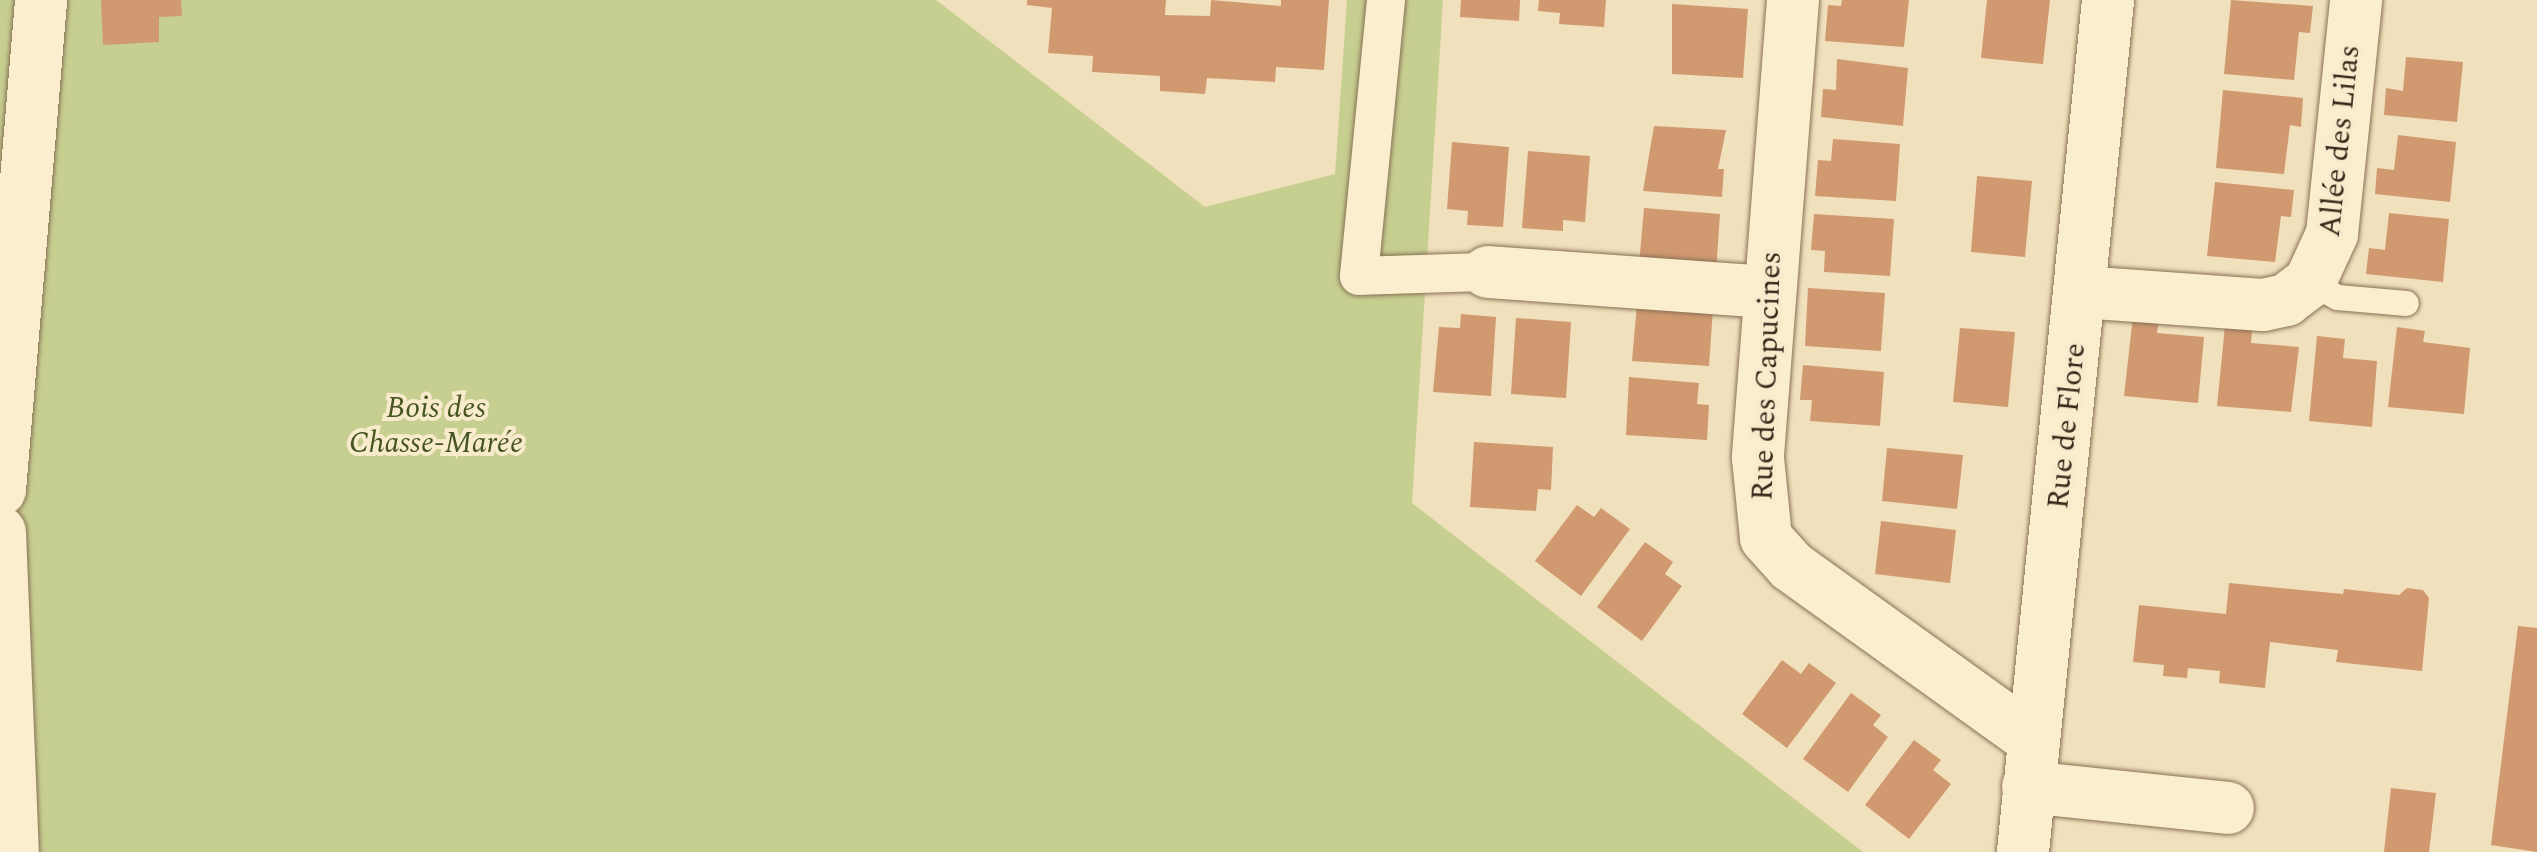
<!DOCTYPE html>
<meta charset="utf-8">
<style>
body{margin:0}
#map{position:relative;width:2537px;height:852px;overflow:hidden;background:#f0e1bc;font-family:Spectral,serif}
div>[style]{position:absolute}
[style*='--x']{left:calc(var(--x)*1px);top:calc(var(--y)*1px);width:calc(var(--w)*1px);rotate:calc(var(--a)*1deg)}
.green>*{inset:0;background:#c6ce90}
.building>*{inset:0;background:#d09970}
.roads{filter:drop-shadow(0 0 2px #887155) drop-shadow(0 0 2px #887155)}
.service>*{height:25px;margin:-12.5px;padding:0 12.5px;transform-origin:12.5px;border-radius:12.5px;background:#fbeecf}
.pedestrian>*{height:38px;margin:-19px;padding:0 19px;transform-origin:19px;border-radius:19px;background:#fbeecf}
.minor>*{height:52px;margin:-26px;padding:0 26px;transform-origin:26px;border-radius:26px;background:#fbeecf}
span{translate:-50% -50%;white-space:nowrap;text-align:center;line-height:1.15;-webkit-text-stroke:8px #f7ebcc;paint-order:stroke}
.street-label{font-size:30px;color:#36281a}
.park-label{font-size:30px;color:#465420;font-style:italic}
</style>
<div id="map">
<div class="green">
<div style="clip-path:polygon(0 0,936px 0,1205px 207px,1335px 174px,1347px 0,1443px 0,1412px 503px,1863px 852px,0 852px)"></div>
</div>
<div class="building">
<div style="clip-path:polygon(101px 0,181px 0,182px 16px,159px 17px,159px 42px,103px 45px)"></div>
<div style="clip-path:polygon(1027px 0,1166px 0,1165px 15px,1210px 16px,1211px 0,1281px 6px,1281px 0,1329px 0,1324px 70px,1276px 67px,1275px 82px,1207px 78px,1205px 94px,1160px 91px,1160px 76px,1092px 72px,1093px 56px,1048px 53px,1052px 8px,1027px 5px)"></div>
<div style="clip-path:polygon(1461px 0,1520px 0,1519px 21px,1460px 17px)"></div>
<div style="clip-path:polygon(1539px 0,1606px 0,1604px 27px,1559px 24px,1560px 13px,1538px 11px)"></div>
<div style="clip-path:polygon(1842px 0,1909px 0,1904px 47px,1825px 41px,1828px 5px,1841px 6px)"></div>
<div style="clip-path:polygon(1987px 0,2050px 0,2043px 64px,1981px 58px)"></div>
<div style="clip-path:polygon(2231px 0,2313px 6px,2310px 33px,2299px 32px,2294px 80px,2224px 74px)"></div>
<div style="clip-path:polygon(1672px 4px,1748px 9px,1743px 78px,1672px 74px)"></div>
<div style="clip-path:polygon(2406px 57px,2463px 62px,2457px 122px,2384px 115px,2386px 88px,2403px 91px)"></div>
<div style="clip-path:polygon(1837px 59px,1908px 68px,1903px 126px,1821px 117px,1823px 89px,1836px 90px)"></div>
<div style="clip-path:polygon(2223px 90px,2303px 98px,2301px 127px,2290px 125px,2284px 174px,2216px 168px)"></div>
<div style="clip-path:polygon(1654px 126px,1726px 130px,1718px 169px,1724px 169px,1722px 197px,1643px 191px)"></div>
<div style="clip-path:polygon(2398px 135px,2456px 142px,2450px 202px,2375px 194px,2377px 168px,2394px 170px)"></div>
<div style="clip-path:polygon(1833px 139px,1900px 144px,1896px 201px,1815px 196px,1818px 160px,1831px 161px)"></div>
<div style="clip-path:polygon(1452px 142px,1509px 147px,1503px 227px,1467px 225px,1468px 211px,1447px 209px)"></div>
<div style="clip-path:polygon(1528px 151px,1590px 156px,1585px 222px,1563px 220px,1563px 231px,1522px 228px)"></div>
<div style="clip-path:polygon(1977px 176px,2032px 181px,2025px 257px,1971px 252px)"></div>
<div style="clip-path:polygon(2215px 182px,2294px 190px,2291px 217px,2281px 216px,2275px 262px,2207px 256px)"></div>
<div style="clip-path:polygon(1644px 208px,1720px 214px,1716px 271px,1639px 265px)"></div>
<div style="clip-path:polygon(2389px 213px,2449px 219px,2443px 282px,2366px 274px,2369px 248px,2385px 250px)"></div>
<div style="clip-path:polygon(1814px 214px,1894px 219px,1890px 276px,1824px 272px,1825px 251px,1811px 250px)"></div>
<div style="clip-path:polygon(1808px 288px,1885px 293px,1881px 351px,1805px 346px)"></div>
<div style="clip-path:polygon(1637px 304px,1713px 309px,1709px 366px,1632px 361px)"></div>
<div style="clip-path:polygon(1461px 314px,1496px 317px,1491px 396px,1433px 392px,1439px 327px,1460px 328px)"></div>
<div style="clip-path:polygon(2133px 316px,2159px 320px,2157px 333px,2204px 337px,2198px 403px,2124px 396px)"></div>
<div style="clip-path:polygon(1516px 318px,1571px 322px,1566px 398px,1511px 394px)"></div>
<div style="clip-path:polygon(2225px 326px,2252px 329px,2251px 343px,2299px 347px,2291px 412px,2217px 406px)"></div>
<div style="clip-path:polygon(2397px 327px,2425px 331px,2423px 342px,2470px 348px,2464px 414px,2388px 407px)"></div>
<div style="clip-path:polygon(1960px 328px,2015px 332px,2008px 407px,1953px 402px)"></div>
<div style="clip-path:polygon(2317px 336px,2345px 339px,2343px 358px,2377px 361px,2372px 427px,2309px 421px)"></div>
<div style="clip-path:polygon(1803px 365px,1884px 372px,1880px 426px,1810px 421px,1812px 400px,1800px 400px)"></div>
<div style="clip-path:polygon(1629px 377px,1699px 383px,1697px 404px,1709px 405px,1707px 440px,1626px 435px)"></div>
<div style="clip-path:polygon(1474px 442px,1553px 447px,1551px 490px,1538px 489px,1536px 511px,1470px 507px)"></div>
<div style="clip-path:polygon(1887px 448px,1963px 455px,1957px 509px,1882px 501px)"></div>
<div style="clip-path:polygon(1577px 505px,1594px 517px,1601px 508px,1630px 529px,1581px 596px,1535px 561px)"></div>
<div style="clip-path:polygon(1881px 521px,1956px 530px,1950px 583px,1875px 574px)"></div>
<div style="clip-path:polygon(1645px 542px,1673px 562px,1665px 574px,1682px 586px,1642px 641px,1597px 607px)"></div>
<div style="clip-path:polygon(2229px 583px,2343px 594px,2344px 589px,2399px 595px,2407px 588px,2423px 590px,2429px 598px,2422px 671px,2336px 662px,2338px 650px,2270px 642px,2265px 688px,2219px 683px,2220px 671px,2188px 668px,2187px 678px,2163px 676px,2164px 665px,2133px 662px,2139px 605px,2226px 614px)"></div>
<div style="clip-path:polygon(2518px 626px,2537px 628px,2537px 852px,2491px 845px)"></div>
<div style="clip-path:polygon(1782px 660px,1801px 674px,1809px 663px,1836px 683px,1787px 748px,1742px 714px)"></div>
<div style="clip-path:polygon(1851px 693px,1881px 715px,1873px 725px,1888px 737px,1848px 792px,1803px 759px)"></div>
<div style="clip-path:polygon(1914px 740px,1941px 760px,1933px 770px,1951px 784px,1909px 839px,1865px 805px)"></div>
<div style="clip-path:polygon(2391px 788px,2436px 793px,2429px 852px,2384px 852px)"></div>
</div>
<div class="roads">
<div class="service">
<div style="--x:2310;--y:282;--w:31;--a:29"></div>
<div style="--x:2337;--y:297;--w:69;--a:5"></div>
</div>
<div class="pedestrian">
<div style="--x:1386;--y:0;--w:277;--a:95.6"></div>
<div style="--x:1359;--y:276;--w:129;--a:-1.8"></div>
</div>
<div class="minor">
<div style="--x:1793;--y:0;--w:459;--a:94.4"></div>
<div style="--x:1758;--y:458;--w:80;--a:84.3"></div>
<div style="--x:1766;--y:538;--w:38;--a:48"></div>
<div style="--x:1791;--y:566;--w:297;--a:35.7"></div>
<div style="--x:1488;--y:272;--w:282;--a:4.1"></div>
<div style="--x:2081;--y:292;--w:182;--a:4.1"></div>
<div style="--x:2263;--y:305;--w:24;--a:-12"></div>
<div style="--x:2286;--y:300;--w:30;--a:-37"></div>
<div style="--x:2310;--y:282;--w:53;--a:-65.4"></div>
<div style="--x:2332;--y:234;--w:235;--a:-84.1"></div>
<div style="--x:0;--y:490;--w:492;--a:-85.2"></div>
<div style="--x:0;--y:532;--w:320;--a:87.7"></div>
<div style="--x:2028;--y:787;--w:201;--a:6"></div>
<div style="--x:2023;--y:852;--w:856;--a:-84.3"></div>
</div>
</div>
<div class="street-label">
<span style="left:2340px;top:141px;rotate:-84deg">Allée des Lilas</span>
<span style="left:1767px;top:376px;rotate:-88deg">Rue des Capucines</span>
<span style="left:2067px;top:426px;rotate:-84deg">Rue de Flore</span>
</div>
<div class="park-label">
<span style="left:436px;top:425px">Bois des<br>Chasse-Marée</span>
</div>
</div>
